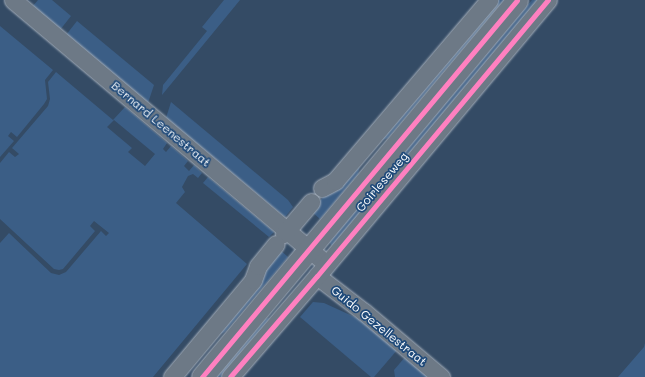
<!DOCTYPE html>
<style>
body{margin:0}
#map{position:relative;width:645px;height:377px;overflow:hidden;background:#344b65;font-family:Mali,sans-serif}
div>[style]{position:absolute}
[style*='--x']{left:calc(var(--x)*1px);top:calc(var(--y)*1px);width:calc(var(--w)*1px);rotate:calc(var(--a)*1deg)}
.green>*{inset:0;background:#3b5e86}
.roads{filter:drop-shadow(0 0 1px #a4aeba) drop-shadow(0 0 1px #a4aeba)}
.minor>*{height:17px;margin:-8.5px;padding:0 8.5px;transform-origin:8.5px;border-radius:8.5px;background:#6d7986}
.tertiary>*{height:21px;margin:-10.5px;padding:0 10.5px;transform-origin:10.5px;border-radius:10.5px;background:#6d7986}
.cycleway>*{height:5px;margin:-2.5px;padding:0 2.5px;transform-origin:2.5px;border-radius:2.5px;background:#ff80c0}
span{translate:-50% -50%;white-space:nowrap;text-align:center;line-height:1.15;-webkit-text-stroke:3.5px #1f4a7a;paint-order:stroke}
.street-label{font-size:12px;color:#fff}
</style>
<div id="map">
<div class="green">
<div style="clip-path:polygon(38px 0,52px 0,71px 16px,60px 30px,32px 7px)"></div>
<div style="clip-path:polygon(224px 0,240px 0,162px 95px,163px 85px,207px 31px,202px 27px)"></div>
<div style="clip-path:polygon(495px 0,504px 0,388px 138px,380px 141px)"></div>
<div style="clip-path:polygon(532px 0,542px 0,393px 172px,393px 167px,399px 157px)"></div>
<div style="clip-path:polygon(77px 21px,154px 85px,148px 103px,66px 35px)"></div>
<div style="clip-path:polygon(0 26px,53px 70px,45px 80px,47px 99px,44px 104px,17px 137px,11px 132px,8px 136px,14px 141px,0 157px)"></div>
<div style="clip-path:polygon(evenodd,56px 72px,113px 120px,125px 107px,167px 143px,163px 149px,166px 152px,171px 146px,188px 161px,184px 166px,189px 171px,194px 165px,202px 173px,198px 178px,193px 174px,188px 176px,182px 187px,185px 192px,176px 203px,247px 264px,153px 377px,0 377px,0 243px,9px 233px,51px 273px,59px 275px,66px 272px,101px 231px,106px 236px,109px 233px,94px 221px,90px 226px,95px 231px,63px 269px,59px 270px,54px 269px,0 219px,0 163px,9px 152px,15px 157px,19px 154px,12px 148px,48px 106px,50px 99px,48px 82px,56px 72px,114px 120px,155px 154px,145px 166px,128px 152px,132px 148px,107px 127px,114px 120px)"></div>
<div style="clip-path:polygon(171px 102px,288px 200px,293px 207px,285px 217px,166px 118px)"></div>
<div style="clip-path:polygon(360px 165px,358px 174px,320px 219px,311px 211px,326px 194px)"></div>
<div style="clip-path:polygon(208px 177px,274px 232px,269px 237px,203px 183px)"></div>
<div style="clip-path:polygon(371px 195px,374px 197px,332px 246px,331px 245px,329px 241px,364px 199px)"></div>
<div style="clip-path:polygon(279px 249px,288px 257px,225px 332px,216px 336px)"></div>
<div style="clip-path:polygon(313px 302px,324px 303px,359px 319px,398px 349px,374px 377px,371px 377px,300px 317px)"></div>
<div style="clip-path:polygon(270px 318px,224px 377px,214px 377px,263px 319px)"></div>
<div style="clip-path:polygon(645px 343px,645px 377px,618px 377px,644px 347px)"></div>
<div style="clip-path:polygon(406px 356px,432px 377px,395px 377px,394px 370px)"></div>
</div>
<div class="roads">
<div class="minor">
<div style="--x:13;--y:0;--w:410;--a:40.1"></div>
<div style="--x:322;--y:188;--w:15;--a:-28"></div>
<div style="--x:335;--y:181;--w:238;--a:-49.6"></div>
<div style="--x:284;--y:234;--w:42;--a:-49.8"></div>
<div style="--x:317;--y:276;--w:59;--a:37.5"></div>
<div style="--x:364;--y:312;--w:101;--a:40.2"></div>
<div style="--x:172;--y:377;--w:126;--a:-50.1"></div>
<div style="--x:253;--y:280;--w:15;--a:-70"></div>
<div style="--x:258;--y:266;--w:28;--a:-51"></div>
<div style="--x:230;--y:377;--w:133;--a:-49.3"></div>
<div style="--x:317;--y:276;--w:360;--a:-50.1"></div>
</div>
<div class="tertiary">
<div style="--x:202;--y:377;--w:491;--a:-50.1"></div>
</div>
</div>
<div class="cycleway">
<div style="--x:202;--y:377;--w:491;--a:-50.1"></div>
<div style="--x:230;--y:377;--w:133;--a:-49.3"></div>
<div style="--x:317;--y:276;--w:360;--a:-50.1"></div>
</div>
<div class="street-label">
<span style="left:161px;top:124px;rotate:40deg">Bernard Leenestraat</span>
<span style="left:382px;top:182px;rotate:-50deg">Goirleseweg</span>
<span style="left:379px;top:326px;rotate:39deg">Guido Gezellestraat</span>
</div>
</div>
